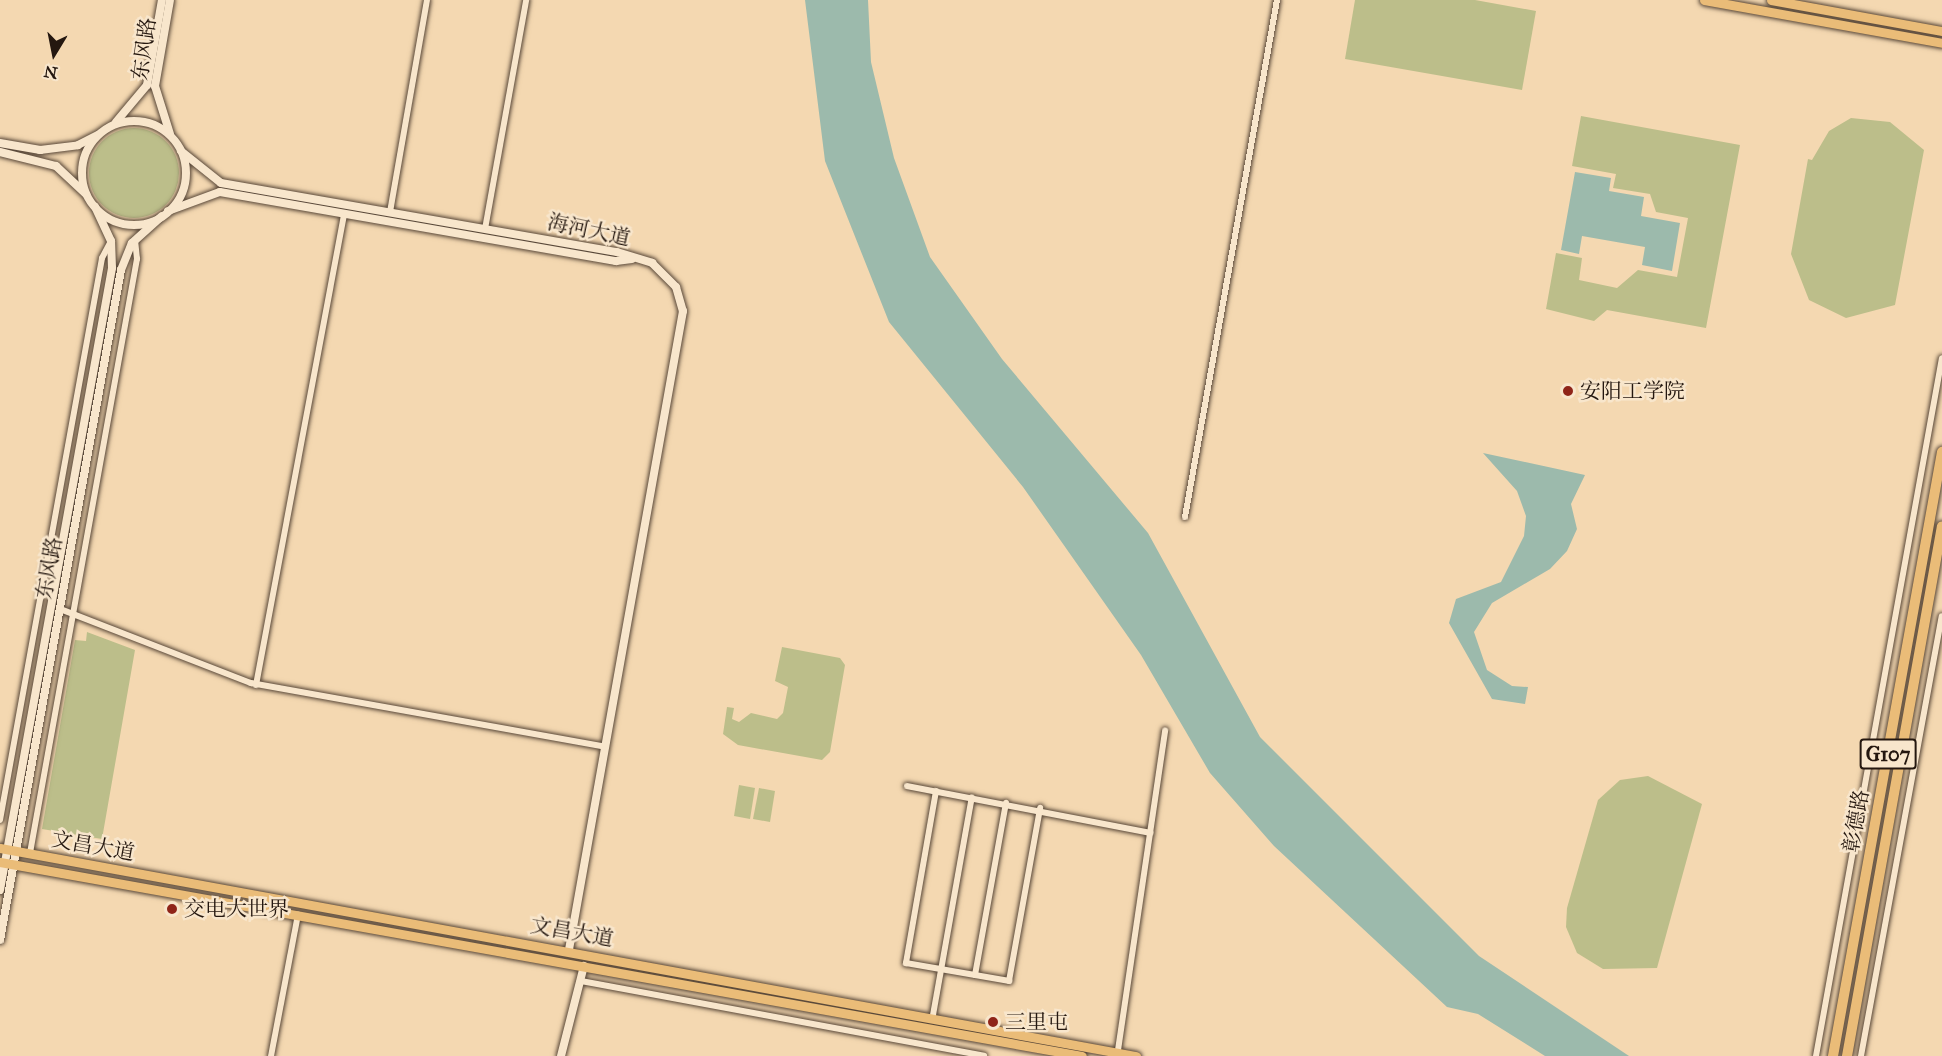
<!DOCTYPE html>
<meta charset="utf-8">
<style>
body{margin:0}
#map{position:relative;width:1942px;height:1056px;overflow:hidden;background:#f4d8b1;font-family:"IM FELL Great Primer","Noto Serif SC",serif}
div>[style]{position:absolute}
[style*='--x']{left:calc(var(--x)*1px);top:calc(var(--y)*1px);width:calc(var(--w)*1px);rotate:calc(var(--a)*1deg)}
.green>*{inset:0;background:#bcbe8a}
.round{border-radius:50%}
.water>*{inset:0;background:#9cbaac}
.roads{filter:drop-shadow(0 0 2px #584738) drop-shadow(0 0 2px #584738)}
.minor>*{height:6px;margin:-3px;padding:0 3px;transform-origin:3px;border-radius:3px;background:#f8e6cc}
.tertiary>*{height:8px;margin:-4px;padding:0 4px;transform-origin:4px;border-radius:4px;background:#f8e6cc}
.secondary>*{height:8px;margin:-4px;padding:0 4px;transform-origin:4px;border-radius:4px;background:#f8e6cc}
.secondary>.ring{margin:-4px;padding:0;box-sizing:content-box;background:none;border:8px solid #f8e6cc;border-radius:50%}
.primary>*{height:9px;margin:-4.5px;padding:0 4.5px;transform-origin:4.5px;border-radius:4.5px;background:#eabc78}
.trunk>*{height:10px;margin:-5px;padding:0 5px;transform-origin:5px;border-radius:5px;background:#eabc78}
.dots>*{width:16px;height:16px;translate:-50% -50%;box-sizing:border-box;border:3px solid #f8e6cc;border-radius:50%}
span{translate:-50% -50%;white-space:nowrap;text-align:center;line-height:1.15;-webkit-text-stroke:5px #f8e6cc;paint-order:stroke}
.shield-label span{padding:2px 4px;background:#f8e6cc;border:2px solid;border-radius:4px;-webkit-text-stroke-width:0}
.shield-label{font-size:20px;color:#24170f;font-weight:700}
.street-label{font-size:21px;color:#24170f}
.poi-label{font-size:21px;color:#24170f}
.left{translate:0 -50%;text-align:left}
.north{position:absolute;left:24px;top:24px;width:60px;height:60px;-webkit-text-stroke:4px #f8e6cc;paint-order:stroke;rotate:190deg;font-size:16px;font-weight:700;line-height:24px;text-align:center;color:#24170f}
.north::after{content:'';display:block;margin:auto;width:21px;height:27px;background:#24170f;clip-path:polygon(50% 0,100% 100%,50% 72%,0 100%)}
</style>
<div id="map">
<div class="green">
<div style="clip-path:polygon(1355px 0,1475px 0,1536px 11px,1522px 90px,1345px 59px)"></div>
<div style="clip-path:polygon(1581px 116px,1740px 145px,1706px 328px,1607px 310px,1594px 321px,1546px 309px,1556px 253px,1582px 258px,1579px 280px,1617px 288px,1638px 270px,1677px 277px,1688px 218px,1656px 212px,1650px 194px,1613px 188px,1616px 174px,1572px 166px)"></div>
<div style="clip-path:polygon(1851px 118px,1890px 122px,1924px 150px,1895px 305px,1846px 318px,1809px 300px,1791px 254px,1808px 159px,1812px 160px,1829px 131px)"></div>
<div class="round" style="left:89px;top:128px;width:90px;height:90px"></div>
<div style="clip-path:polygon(87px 632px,135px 650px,102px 839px,42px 829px,75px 640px,86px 641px)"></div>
<div style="clip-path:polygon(782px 647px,840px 658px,845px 665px,830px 752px,822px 760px,738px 745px,723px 734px,727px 707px,734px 708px,732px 719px,739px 722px,751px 713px,777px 719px,783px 713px,788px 687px,775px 681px)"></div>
<div style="clip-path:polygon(1648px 776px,1702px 804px,1657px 968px,1603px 969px,1577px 953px,1566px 927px,1567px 908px,1598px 800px,1620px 780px)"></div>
<div style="clip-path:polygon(739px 785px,755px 788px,750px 819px,734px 816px)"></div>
<div style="clip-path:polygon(759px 788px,775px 791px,770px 822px,753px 819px)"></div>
</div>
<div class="water">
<div style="clip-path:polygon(805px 0,868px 0,871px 62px,894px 158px,930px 257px,1002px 359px,1148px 533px,1260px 737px,1479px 956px,1629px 1056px,1545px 1056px,1478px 1014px,1447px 1007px,1274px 846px,1210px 773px,1141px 655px,1023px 487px,889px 322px,825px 161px)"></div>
<div style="clip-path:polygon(1575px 172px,1611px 178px,1609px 191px,1644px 197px,1641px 216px,1680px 223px,1672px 271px,1642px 265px,1645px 247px,1582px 236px,1579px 254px,1561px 250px)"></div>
<div style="clip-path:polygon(1483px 453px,1585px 475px,1571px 504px,1577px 529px,1567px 551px,1550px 569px,1492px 603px,1474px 632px,1487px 670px,1512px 686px,1528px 687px,1525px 704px,1492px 699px,1449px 623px,1456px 599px,1501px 582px,1524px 536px,1526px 516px,1517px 491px)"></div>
</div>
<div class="roads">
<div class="minor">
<div style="--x:390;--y:212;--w:215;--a:-80.1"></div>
<div style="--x:485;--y:229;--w:233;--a:-79.8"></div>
<div style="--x:1185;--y:517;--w:525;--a:-79.91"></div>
<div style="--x:60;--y:609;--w:205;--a:21.2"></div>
<div style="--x:251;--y:683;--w:360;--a:10.2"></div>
<div style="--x:256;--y:685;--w:479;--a:-79.4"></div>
<div style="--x:907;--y:786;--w:248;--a:10.9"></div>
<div style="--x:936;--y:791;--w:175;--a:99.9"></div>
<div style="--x:906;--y:963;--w:105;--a:9.9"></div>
<div style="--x:1009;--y:981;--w:176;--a:-79.8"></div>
<div style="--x:0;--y:820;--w:571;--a:-79.71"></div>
<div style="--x:102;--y:258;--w:19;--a:-62"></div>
<div style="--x:30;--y:853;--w:604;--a:-79.79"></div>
<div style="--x:137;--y:259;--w:19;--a:-96"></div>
<div style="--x:975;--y:975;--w:175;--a:-79.8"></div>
<div style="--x:581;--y:981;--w:410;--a:10.5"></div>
<div style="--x:933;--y:1015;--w:221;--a:-79.9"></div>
<div style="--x:1118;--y:1050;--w:323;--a:-81.6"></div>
<div style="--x:271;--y:1056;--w:144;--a:-79.2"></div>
<div style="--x:1816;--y:1056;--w:709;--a:-79.77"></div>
<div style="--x:1861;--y:1056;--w:447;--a:-79.6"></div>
</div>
<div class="tertiary">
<div style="--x:0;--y:143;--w:41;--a:9.9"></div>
<div style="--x:40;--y:150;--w:38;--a:-7"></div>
<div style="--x:78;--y:145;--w:22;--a:-27"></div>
<div style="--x:181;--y:151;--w:51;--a:38.7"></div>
<div style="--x:221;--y:183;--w:402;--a:9.9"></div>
<div style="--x:617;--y:252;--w:37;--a:17"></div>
<div style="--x:652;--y:263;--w:34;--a:45"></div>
<div style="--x:676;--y:287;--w:25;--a:74"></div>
<div style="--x:683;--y:311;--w:649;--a:100.12"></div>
<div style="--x:0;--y:152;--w:58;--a:14"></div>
<div style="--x:56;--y:166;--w:41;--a:43"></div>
<div style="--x:168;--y:211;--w:55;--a:-20.1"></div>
<div style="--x:220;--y:192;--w:402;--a:9.9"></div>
<div style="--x:616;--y:261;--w:16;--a:-7"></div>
<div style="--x:561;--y:1056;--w:93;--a:-75.7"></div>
</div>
<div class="secondary">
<div class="ring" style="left:82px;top:121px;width:96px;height:96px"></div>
<div style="--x:116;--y:122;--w:48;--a:-50"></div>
<div style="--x:147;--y:85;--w:86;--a:-80"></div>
<div style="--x:170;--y:134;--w:50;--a:-107.4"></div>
<div style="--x:155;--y:86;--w:87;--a:-80.1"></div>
<div style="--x:0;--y:890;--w:632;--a:-79.79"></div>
<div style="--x:112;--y:268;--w:27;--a:-92"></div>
<div style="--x:111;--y:241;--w:38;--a:-115"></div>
<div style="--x:0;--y:940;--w:681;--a:-79.76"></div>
<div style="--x:121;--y:270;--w:29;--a:-68"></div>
<div style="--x:132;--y:243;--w:40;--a:-42"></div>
</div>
<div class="primary">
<div style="--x:1704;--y:0;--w:242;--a:10.2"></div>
<div style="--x:1771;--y:0;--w:174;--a:10.3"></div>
<div style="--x:0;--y:848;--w:1155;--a:10.38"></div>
<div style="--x:0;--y:862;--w:1099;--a:10.16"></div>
</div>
<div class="trunk">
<div style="--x:1833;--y:1056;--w:614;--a:-79.77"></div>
<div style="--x:1847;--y:1056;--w:538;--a:-79.84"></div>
</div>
</div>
<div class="dots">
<div style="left:1568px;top:391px;background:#8f2418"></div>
<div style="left:172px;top:909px;background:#8f2418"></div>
<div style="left:993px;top:1022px;background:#8f2418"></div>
</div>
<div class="shield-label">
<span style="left:1888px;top:754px">G107</span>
</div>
<div class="street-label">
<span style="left:144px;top:49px;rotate:-82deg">东风路</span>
<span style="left:589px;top:230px;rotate:12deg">海河大道</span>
<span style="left:49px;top:568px;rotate:-80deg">东风路</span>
<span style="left:1856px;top:821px;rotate:-80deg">彰德路</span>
<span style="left:93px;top:846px;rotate:10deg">文昌大道</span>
<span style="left:572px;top:932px;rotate:10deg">文昌大道</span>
</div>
<div class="poi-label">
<span class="left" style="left:1580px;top:391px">安阳工学院</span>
<span class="left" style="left:184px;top:909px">交电大世界</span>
<span class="left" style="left:1005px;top:1022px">三里屯</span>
</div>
<div class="north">N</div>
</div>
